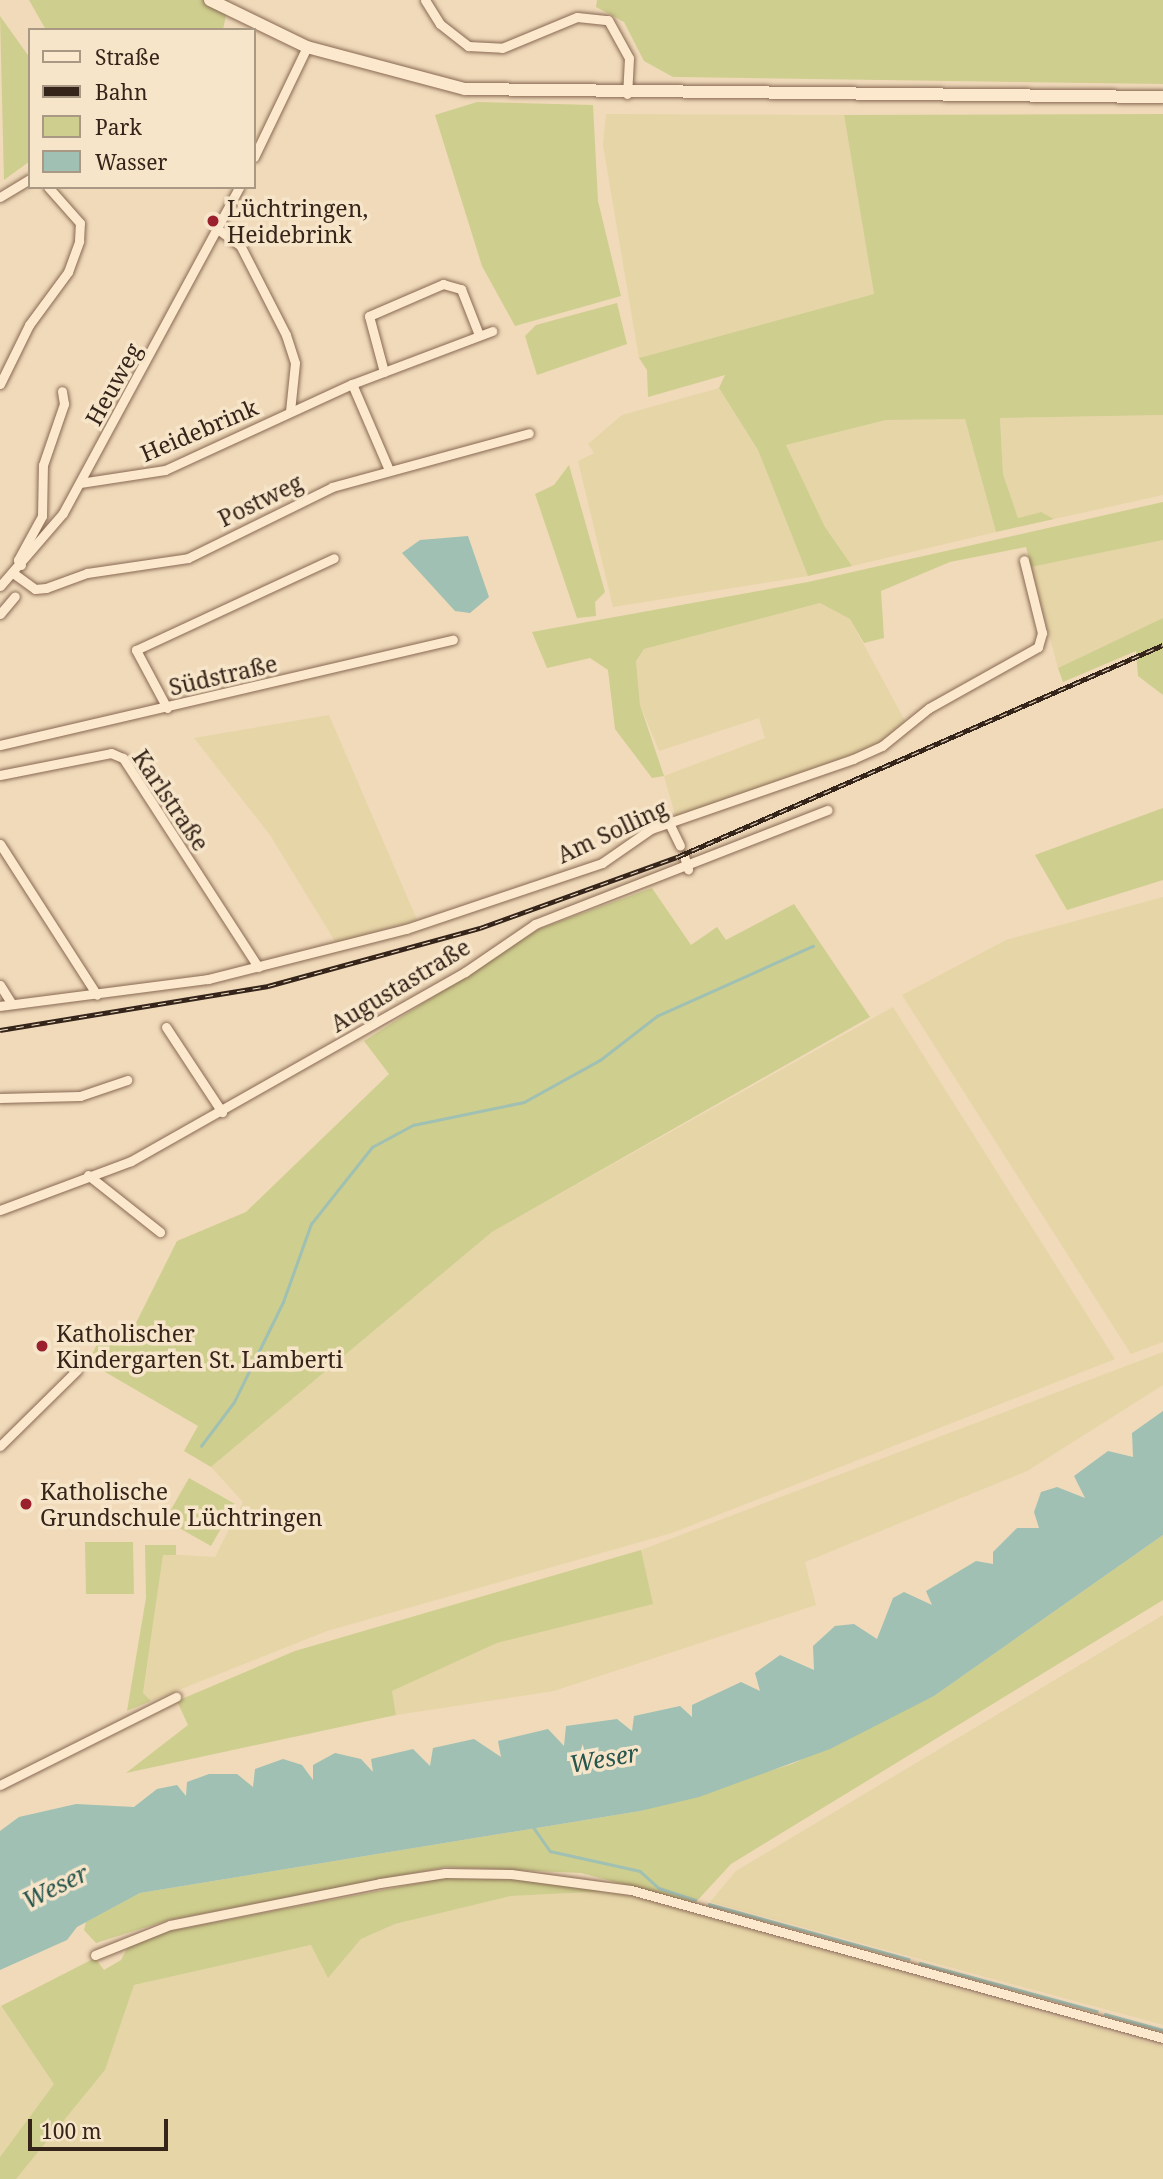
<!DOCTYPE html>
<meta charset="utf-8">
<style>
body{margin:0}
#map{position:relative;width:1163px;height:2179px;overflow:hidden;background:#f0daba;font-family:"Noto Serif",serif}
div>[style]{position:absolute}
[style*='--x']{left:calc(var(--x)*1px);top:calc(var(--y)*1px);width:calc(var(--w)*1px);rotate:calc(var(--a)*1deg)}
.farmland>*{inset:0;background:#e6d5a7}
.green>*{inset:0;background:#cece8e}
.water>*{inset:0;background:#9fc0b3}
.stream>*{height:2.5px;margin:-1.25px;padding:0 1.25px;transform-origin:1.25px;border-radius:1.25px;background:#9fc0b3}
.roads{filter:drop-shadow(0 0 2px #886953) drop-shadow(0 0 2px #886953)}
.street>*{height:9px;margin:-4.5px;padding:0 4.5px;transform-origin:4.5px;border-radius:4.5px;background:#fbe8cd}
.secondary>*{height:12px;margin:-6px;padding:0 6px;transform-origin:6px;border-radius:6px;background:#fbe8cd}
.rail>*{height:5px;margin-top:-2.5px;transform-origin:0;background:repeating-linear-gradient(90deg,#f7e5ca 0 8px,#352419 0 16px);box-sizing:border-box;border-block:2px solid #352419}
.dots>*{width:19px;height:19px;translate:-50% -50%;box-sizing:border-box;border:4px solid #f7e5ca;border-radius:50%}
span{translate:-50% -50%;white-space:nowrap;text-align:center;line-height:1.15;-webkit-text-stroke:7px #f7e5ca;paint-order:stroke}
.poi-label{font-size:23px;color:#352419}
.left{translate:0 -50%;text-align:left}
.street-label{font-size:23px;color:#352419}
.water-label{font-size:24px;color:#27564e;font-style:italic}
.legend{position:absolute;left:28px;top:28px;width:228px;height:161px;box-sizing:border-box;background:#f7e5ca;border:2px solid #a99883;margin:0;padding:9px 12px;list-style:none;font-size:21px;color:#352419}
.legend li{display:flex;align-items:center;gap:14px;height:35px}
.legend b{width:35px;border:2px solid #a99883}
.scale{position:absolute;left:28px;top:2119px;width:140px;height:32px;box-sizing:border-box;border:4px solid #352419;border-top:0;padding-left:9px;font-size:21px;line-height:24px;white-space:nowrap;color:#352419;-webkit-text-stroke:5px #f7e5ca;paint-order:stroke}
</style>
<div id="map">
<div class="farmland">
<div style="clip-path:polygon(606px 114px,844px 115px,874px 294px,639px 358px,603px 145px)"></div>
<div style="clip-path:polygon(719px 388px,758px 450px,808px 576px,613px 607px,578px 461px,594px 453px,588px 444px,622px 415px)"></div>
<div style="clip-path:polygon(1163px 415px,1163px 495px,1054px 519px,1040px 512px,1018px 518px,1003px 474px,1000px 418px)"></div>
<div style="clip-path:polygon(965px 419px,996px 532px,852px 566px,825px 527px,786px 445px,886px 420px)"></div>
<div style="clip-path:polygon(1163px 540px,1163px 618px,1058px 668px,1031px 567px)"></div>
<div style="clip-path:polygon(820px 603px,850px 619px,905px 721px,879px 745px,676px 818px,664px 776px,765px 738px,759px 718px,659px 751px,640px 705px,636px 661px,644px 649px)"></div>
<div style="clip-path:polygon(329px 715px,417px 920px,336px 943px,270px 835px,194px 738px)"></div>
<div style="clip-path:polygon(1163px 897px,1163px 1342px,1131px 1354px,902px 995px,1006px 940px)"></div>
<div style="clip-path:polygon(893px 1007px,1115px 1359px,672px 1533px,327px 1631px,151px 1701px,143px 1694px,163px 1554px,215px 1557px,243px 1502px,211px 1467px,492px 1232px)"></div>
<div style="clip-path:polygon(1163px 1352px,1163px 1385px,1027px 1471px,805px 1562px,816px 1605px,554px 1691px,396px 1715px,392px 1691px,497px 1643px,652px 1604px,641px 1550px)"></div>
<div style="clip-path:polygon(1163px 1615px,1163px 2025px,710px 1902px,736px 1871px)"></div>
<div style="clip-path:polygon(612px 1891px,1163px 2047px,1163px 2179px,16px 2179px,105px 2069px,134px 1985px,312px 1945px,328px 1977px,361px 1939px,395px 1924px,511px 1896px)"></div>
<div style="clip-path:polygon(0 2006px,55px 2084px,0 2157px)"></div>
</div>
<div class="green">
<div style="clip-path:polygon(29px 0,229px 0,223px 30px,46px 30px)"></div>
<div style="clip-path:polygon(597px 0,1163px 0,1163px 84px,673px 77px,644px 61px,624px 22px,596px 7px)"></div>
<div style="clip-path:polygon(0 16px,30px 58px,30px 161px,4px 180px)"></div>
<div style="clip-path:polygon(477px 102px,593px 105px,598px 201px,621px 296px,515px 326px,482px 266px,435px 115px)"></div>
<div style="clip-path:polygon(1163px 114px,1163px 415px,1000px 418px,1003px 474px,1018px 518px,1041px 512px,1054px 519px,996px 532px,965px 419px,886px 420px,786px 445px,825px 527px,852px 566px,808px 576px,758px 450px,719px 388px,725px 375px,648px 397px,647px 370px,639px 358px,874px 294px,844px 115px)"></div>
<div style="clip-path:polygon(617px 303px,627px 344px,537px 375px,525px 336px,536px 325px)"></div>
<div style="clip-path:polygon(569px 465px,605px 592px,595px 602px,596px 616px,577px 618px,535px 494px,554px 485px)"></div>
<div style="clip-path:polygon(1163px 502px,1163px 540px,1031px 567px,1026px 547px,950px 562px,881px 591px,884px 638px,864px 643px,850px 619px,820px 603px,644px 649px,636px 661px,640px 705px,664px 776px,652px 778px,615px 729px,608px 670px,590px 658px,547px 668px,532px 632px,808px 582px)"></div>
<div style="clip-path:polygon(1163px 618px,1163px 695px,1138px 676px,1136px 651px,1063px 682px,1058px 668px)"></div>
<div style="clip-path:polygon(1163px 808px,1163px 880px,1067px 910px,1035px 855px)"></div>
<div style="clip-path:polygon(652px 888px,691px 945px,717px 927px,726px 940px,794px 904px,870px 1017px,492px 1232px,211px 1467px,184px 1451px,198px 1426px,88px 1362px,106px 1327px,129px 1342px,137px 1335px,131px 1333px,177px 1241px,246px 1212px,389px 1074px,364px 1041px,539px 929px)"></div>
<div style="clip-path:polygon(189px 1478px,235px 1504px,211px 1546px,165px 1520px)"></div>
<div style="clip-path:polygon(1163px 1535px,1163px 1600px,731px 1864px,695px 1903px,581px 1873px,445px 1867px,169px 1920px,96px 1943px,84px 1930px,86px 1922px,140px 1893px,640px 1811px,792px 1764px,934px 1696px)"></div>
<div style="clip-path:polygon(85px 1542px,133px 1542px,134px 1594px,86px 1594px)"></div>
<div style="clip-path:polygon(145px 1545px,176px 1545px,176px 1555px,163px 1555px,143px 1693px,151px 1701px,127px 1711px,146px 1598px)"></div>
<div style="clip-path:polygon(641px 1550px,653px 1604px,497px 1643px,392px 1691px,396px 1715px,126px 1773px,188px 1725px,177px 1701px,295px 1651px)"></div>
<div style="clip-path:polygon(446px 1878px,563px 1881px,612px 1891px,511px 1896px,395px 1924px,361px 1939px,328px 1978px,311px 1945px,134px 1985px,105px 2070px,16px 2179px,0 2179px,0 2157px,54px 2084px,1px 2006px,95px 1958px,104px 1970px,121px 1960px,130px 1943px,154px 1934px)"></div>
</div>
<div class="water">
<div style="clip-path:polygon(468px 536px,489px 597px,470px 613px,455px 611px,402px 553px,420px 540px)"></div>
<div style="clip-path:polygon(1163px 1411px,1163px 1535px,934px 1696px,830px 1749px,699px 1797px,640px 1811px,140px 1893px,77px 1927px,67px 1940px,0 1970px,0 1831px,19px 1817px,76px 1804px,134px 1807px,157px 1789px,177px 1785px,186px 1796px,187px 1782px,209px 1774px,237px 1774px,253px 1787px,255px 1769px,283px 1759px,302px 1765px,313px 1780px,313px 1765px,335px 1753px,361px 1759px,373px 1772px,371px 1759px,413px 1749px,430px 1766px,433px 1748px,474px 1739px,501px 1757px,498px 1741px,548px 1729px,564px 1746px,566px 1726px,617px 1719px,632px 1731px,634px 1716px,680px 1706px,692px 1717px,692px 1705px,741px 1682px,760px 1691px,755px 1673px,780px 1655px,814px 1670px,813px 1646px,835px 1626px,854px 1624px,877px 1639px,893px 1598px,904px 1592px,932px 1605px,926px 1591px,976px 1561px,993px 1564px,993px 1552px,1017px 1528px,1039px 1528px,1034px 1512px,1041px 1492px,1057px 1487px,1085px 1498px,1074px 1476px,1108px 1451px,1133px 1457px,1132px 1433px)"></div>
</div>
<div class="stream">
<div style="--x:201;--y:1446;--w:55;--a:-53.1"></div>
<div style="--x:234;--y:1402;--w:111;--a:-63.9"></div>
<div style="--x:283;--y:1302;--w:83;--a:-70.3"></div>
<div style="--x:311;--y:1224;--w:98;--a:-51.6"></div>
<div style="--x:372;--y:1147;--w:47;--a:-28.2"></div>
<div style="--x:413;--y:1125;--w:113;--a:-11.7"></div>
<div style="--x:524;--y:1102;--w:87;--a:-28.9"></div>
<div style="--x:600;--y:1060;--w:72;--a:-37.7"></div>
<div style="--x:657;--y:1016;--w:171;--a:-24.2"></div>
<div style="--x:534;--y:1828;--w:28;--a:55"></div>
<div style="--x:550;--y:1851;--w:92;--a:12.5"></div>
<div style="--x:640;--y:1871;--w:25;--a:42"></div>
<div style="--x:659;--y:1888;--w:38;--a:18"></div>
<div style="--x:709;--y:1904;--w:207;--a:15.4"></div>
<div style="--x:920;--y:1963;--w:183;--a:15.2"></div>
<div style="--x:1105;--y:2014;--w:60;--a:15.4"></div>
</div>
<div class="roads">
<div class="street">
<div style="--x:425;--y:0;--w:28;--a:58"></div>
<div style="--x:440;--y:24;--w:36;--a:38"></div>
<div style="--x:468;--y:46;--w:34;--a:3"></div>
<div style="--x:502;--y:48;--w:81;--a:-22.5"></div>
<div style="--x:577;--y:17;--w:31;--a:6"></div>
<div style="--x:608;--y:20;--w:43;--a:61.1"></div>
<div style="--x:629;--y:58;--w:36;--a:93"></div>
<div style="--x:254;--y:157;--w:122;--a:-64.3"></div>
<div style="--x:0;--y:197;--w:35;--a:-31"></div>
<div style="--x:219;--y:230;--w:26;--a:36"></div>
<div style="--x:240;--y:245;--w:101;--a:62.9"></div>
<div style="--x:286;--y:335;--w:29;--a:72"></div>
<div style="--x:295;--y:363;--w:48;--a:95.9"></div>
<div style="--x:384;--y:372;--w:58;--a:-105"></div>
<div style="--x:369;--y:316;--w:81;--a:-23.4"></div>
<div style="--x:443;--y:284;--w:19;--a:16"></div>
<div style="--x:461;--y:289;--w:49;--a:68.6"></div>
<div style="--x:0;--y:384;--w:66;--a:-63.8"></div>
<div style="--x:29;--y:325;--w:66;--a:-53.7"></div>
<div style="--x:68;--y:272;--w:33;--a:-70"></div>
<div style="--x:79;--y:241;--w:18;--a:-87"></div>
<div style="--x:80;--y:223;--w:48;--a:-131.6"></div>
<div style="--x:352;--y:384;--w:94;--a:66.7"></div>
<div style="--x:80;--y:483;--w:86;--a:-8.7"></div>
<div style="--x:165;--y:470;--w:206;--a:-24.7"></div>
<div style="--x:352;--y:384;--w:150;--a:-20.7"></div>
<div style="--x:21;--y:565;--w:6;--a:-121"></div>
<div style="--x:18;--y:560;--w:50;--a:-61.4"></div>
<div style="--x:42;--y:516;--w:51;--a:-88.9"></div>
<div style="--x:43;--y:465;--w:65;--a:-71"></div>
<div style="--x:64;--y:404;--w:13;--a:-99"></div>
<div style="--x:13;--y:573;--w:27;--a:36"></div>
<div style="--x:35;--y:589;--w:11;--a:-5"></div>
<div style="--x:46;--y:588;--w:44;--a:-20.1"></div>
<div style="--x:87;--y:573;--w:102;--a:-8.4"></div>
<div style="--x:188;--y:558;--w:161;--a:-26.2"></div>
<div style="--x:332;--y:487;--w:204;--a:-15.3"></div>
<div style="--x:0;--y:586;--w:96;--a:-49.2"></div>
<div style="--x:63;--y:513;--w:370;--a:-61.6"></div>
<div style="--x:0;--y:614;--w:23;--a:-50"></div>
<div style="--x:167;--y:708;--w:66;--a:-118.1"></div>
<div style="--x:136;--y:650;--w:218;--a:-24.9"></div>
<div style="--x:0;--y:745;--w:465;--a:-13.1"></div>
<div style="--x:0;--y:775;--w:113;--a:-11.2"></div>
<div style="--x:111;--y:753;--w:13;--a:23"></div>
<div style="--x:123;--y:758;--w:249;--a:57.1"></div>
<div style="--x:669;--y:823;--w:25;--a:64"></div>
<div style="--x:0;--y:844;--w:179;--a:57.3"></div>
<div style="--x:684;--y:856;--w:14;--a:73"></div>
<div style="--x:0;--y:985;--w:22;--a:58"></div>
<div style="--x:0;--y:1006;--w:210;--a:-7.4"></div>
<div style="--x:208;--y:979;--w:204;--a:-14.2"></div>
<div style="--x:406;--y:929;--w:207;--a:-18.6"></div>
<div style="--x:602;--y:863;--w:60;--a:-34.8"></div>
<div style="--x:651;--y:829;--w:214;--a:-19.1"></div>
<div style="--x:853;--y:759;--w:32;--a:-24"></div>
<div style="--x:882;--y:746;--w:60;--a:-39"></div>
<div style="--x:929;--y:708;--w:125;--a:-29.2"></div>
<div style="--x:1038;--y:647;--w:15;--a:-74"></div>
<div style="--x:1042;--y:633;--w:75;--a:-103.9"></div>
<div style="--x:166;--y:1027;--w:102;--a:56.6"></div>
<div style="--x:0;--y:1098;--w:80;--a:-1.4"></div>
<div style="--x:80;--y:1096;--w:50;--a:-18.8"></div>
<div style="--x:88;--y:1175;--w:92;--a:38.4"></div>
<div style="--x:0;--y:1210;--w:140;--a:-20.5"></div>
<div style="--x:131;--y:1161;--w:384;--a:-29.5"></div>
<div style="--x:465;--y:972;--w:85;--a:-34.4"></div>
<div style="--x:535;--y:924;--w:314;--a:-21.3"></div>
<div style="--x:0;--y:1446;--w:108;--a:-44.6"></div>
<div style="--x:0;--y:1785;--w:197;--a:-26.6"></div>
<div style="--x:95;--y:1955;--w:81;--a:-21.8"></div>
<div style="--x:170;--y:1925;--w:214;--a:-11.3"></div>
<div style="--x:380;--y:1883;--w:66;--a:-8.7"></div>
<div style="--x:445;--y:1873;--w:66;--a:0.9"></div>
<div style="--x:511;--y:1874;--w:121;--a:7.6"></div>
<div style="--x:631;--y:1890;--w:552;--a:15.55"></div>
</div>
<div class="secondary">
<div style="--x:210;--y:0;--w:108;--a:25.9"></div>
<div style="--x:307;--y:47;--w:163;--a:14.9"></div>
<div style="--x:465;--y:89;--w:698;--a:0.66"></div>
</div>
</div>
<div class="rail">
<div style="--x:0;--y:1030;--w:272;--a:-9.3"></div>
<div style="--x:268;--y:986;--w:220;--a:-15.3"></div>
<div style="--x:480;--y:928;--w:209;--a:-19.8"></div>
<div style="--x:677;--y:857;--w:530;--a:-23.57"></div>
</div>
<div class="dots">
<div style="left:213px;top:221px;background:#9a202e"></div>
<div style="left:42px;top:1346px;background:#9a202e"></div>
<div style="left:26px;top:1504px;background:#9a202e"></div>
</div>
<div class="poi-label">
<span class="left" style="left:227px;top:221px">Lüchtringen,<br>Heidebrink</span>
<span class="left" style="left:56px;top:1346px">Katholischer<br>Kindergarten St. Lamberti</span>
<span class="left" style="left:40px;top:1504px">Katholische<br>Grundschule Lüchtringen</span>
</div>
<div class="street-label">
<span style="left:113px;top:384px;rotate:-61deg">Heuweg</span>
<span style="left:199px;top:430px;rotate:-23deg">Heidebrink</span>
<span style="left:260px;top:500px;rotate:-26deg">Postweg</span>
<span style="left:223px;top:675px;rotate:-13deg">Südstraße</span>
<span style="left:171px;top:800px;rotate:56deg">Karlstraße</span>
<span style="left:612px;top:831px;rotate:-25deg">Am Solling</span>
<span style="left:400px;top:985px;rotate:-31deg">Augustastraße</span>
</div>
<div class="water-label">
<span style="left:604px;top:1758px;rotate:-10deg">Weser</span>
<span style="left:55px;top:1886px;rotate:-26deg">Weser</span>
</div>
<ul class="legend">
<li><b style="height:9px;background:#fbe8cd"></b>Straße</li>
<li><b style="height:9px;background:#352419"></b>Bahn</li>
<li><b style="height:19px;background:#cece8e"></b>Park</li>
<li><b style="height:19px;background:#9fc0b3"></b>Wasser</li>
</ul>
<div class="scale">100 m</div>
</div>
